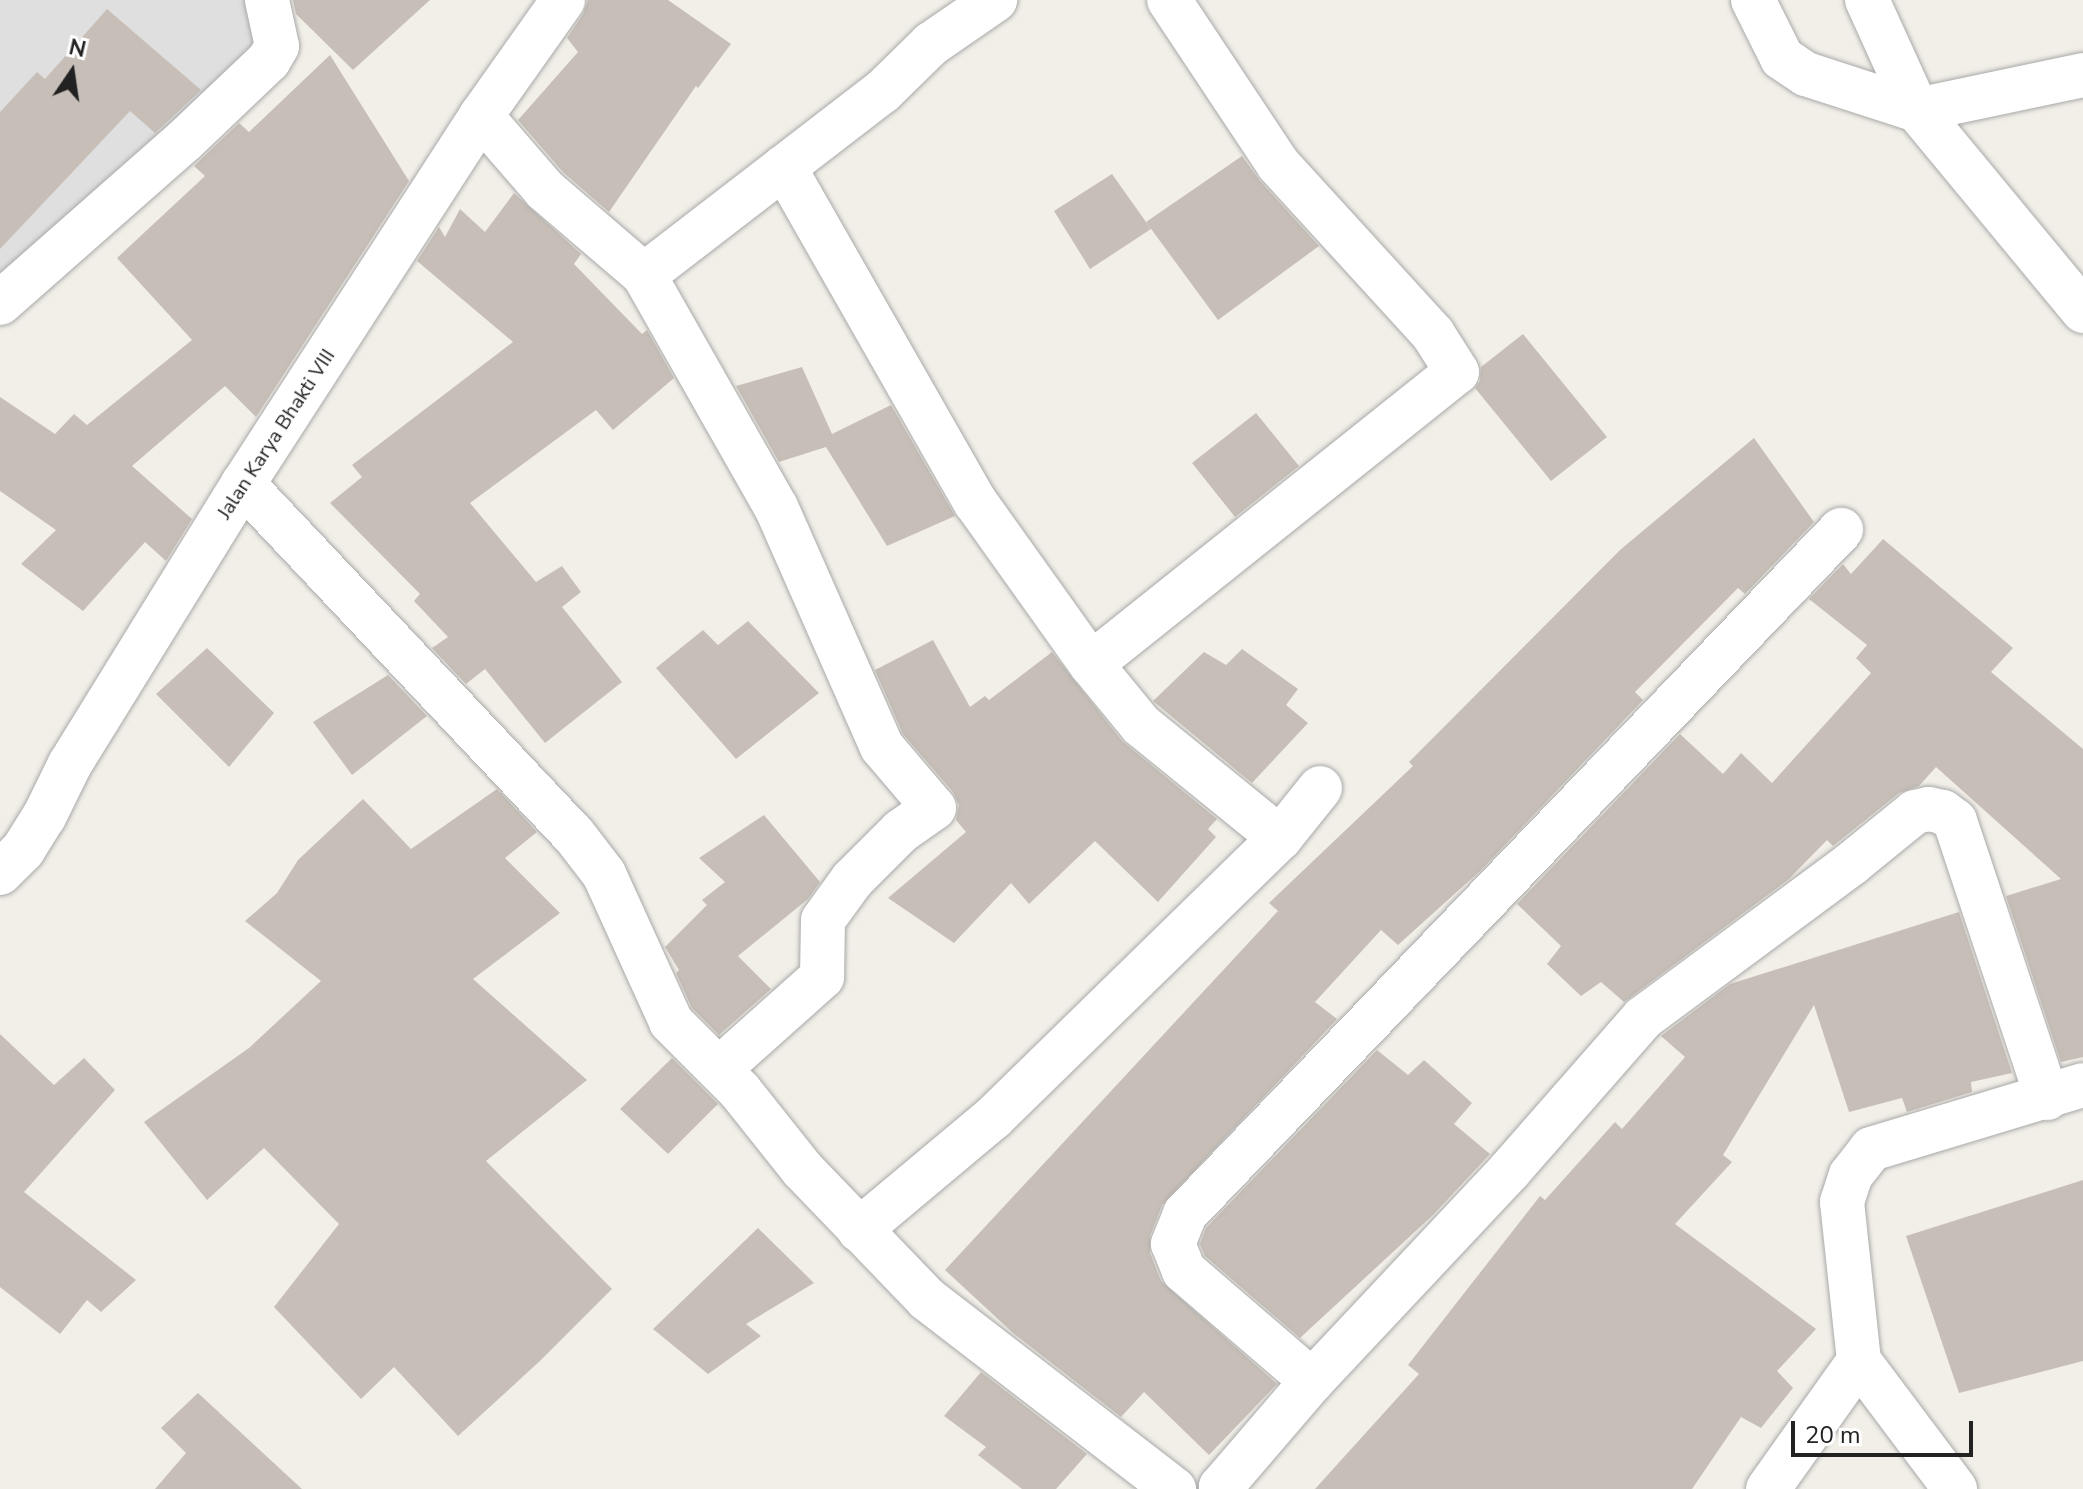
<!DOCTYPE html>
<style>
body{margin:0}
#map{position:relative;width:2083px;height:1489px;overflow:hidden;background:#f2efe8;font-family:"Nunito Sans",sans-serif}
div>[style]{position:absolute}
[style*='--x']{left:calc(var(--x)*1px);top:calc(var(--y)*1px);width:calc(var(--w)*1px);rotate:calc(var(--a)*1deg)}
.residential>*{inset:0;background:#e0dfdf}
.building>*{inset:0;background:#c7bfb7}
.roads{filter:drop-shadow(0 0 2px #a9a9a9) drop-shadow(0 0 2px #a9a9a9)}
.minor>*{height:44px;margin:-22px;padding:0 22px;transform-origin:22px;border-radius:22px;background:#fff}
span{translate:-50% -50%;white-space:nowrap;text-align:center;line-height:1.15;-webkit-text-stroke:7px #fff;paint-order:stroke}
.street-label{font-size:20px;color:#222}
.north{position:absolute;left:32px;top:32px;width:80px;height:80px;-webkit-text-stroke:6px #fff;paint-order:stroke;rotate:13deg;font-size:22px;font-weight:700;line-height:32px;text-align:center;color:#222}
.north::after{content:'';display:block;margin:auto;width:28px;height:36px;background:#222;clip-path:polygon(50% 0,100% 100%,50% 72%,0 100%)}
.scale{position:absolute;left:1791px;top:1421px;width:182px;height:36px;box-sizing:border-box;border:4px solid #222;border-top:0;padding-left:10px;font-size:24px;line-height:28px;white-space:nowrap;color:#222;-webkit-text-stroke:6px #fff;paint-order:stroke}
</style>
<div id="map">
<div class="residential">
<div style="clip-path:polygon(0 0,257px 0,271px 45px,0 287px)"></div>
</div>
<div class="building">
<div style="clip-path:polygon(293px 0,430px 0,353px 70px,296px 14px)"></div>
<div style="clip-path:polygon(588px 0,668px 0,731px 44px,698px 88px,696px 86px,609px 212px,563px 172px,518px 120px,578px 52px,567px 38px,583px 14px)"></div>
<div style="clip-path:polygon(107px 9px,201px 90px,155px 133px,130px 111px,0 249px,0 112px,37px 72px,45px 79px)"></div>
<div style="clip-path:polygon(330px 55px,409px 181px,256px 417px,225px 386px,132px 466px,192px 519px,166px 561px,145px 542px,83px 611px,21px 564px,56px 530px,0 491px,0 397px,55px 434px,74px 414px,87px 425px,192px 340px,117px 258px,205px 176px,194px 166px,239px 123px,249px 132px)"></div>
<div style="clip-path:polygon(1242px 156px,1260px 181px,1319px 246px,1218px 320px,1146px 222px)"></div>
<div style="clip-path:polygon(1112px 174px,1151px 229px,1090px 269px,1054px 211px)"></div>
<div style="clip-path:polygon(514px 193px,581px 254px,574px 264px,642px 334px,647px 330px,674px 378px,613px 430px,596px 410px,470px 503px,536px 582px,562px 566px,581px 592px,562px 607px,622px 682px,545px 743px,485px 669px,466px 684px,432px 648px,448px 637px,414px 601px,420px 594px,330px 503px,362px 477px,352px 465px,513px 342px,417px 261px,439px 227px,445px 237px,460px 209px,485px 232px)"></div>
<div style="clip-path:polygon(1523px 334px,1607px 437px,1551px 481px,1475px 388px,1480px 381px,1481px 367px)"></div>
<div style="clip-path:polygon(802px 367px,832px 434px,891px 405px,955px 516px,887px 546px,826px 447px,779px 462px,736px 386px)"></div>
<div style="clip-path:polygon(1256px 413px,1299px 466px,1235px 517px,1192px 463px)"></div>
<div style="clip-path:polygon(1754px 438px,1814px 522px,1745px 594px,1738px 588px,1635px 692px,1643px 700px,1481px 870px,1398px 945px,1381px 930px,1315px 1002px,1337px 1019px,1162px 1205px,1150px 1236px,1150px 1253px,1161px 1281px,1277px 1384px,1209px 1455px,1144px 1392px,1121px 1417px,1013px 1333px,945px 1270px,1278px 911px,1269px 903px,1413px 766px,1409px 762px,1620px 550px)"></div>
<div style="clip-path:polygon(1883px 539px,2013px 648px,1991px 672px,2083px 749px,2083px 1057px,2061px 1062px,2006px 896px,2061px 879px,1936px 767px,1919px 786px,1899px 793px,1833px 846px,1827px 840px,1789px 879px,1624px 1002px,1601px 982px,1581px 996px,1547px 964px,1561px 946px,1517px 904px,1680px 734px,1723px 774px,1741px 753px,1772px 783px,1871px 673px,1856px 658px,1867px 645px,1809px 599px,1843px 564px,1851px 574px)"></div>
<div style="clip-path:polygon(748px 621px,819px 693px,736px 759px,656px 668px,703px 630px,718px 645px)"></div>
<div style="clip-path:polygon(933px 640px,970px 707px,985px 696px,989px 700px,1052px 652px,1122px 741px,1217px 819px,1208px 829px,1216px 837px,1158px 902px,1095px 841px,1029px 904px,1011px 883px,954px 943px,888px 898px,966px 832px,956px 820px,959px 805px,953px 792px,903px 734px,875px 670px)"></div>
<div style="clip-path:polygon(207px 648px,274px 713px,229px 767px,156px 694px)"></div>
<div style="clip-path:polygon(1242px 649px,1298px 689px,1286px 705px,1308px 723px,1252px 783px,1153px 701px,1204px 652px,1226px 665px)"></div>
<div style="clip-path:polygon(388px 675px,427px 716px,352px 775px,313px 722px)"></div>
<div style="clip-path:polygon(497px 789px,537px 832px,505px 858px,560px 913px,473px 979px,587px 1080px,486px 1161px,612px 1289px,541px 1360px,458px 1436px,394px 1367px,361px 1399px,274px 1307px,339px 1224px,264px 1148px,207px 1200px,144px 1122px,249px 1048px,321px 981px,245px 921px,277px 893px,298px 860px,363px 799px,411px 849px)"></div>
<div style="clip-path:polygon(764px 815px,820px 882px,808px 899px,738px 956px,771px 989px,719px 1035px,692px 1008px,676px 973px,679px 970px,665px 947px,707px 905px,702px 900px,725px 882px,699px 858px)"></div>
<div style="clip-path:polygon(1959px 912px,2012px 1073px,1971px 1082px,1972px 1092px,1907px 1112px,1902px 1098px,1849px 1112px,1814px 1005px,1723px 1155px,1732px 1162px,1675px 1224px,1816px 1329px,1777px 1371px,1793px 1388px,1761px 1428px,1741px 1417px,1692px 1489px,1315px 1489px,1419px 1374px,1408px 1365px,1540px 1196px,1545px 1200px,1615px 1122px,1622px 1129px,1685px 1057px,1661px 1036px,1730px 984px)"></div>
<div style="clip-path:polygon(0 1034px,54px 1085px,84px 1058px,115px 1090px,24px 1192px,136px 1280px,101px 1312px,87px 1300px,60px 1334px,0 1287px)"></div>
<div style="clip-path:polygon(1377px 1050px,1408px 1075px,1424px 1060px,1472px 1103px,1454px 1124px,1490px 1154px,1433px 1215px,1300px 1338px,1205px 1256px,1200px 1244px,1206px 1228px)"></div>
<div style="clip-path:polygon(672px 1058px,718px 1104px,668px 1154px,620px 1109px)"></div>
<div style="clip-path:polygon(2083px 1180px,2083px 1361px,1959px 1393px,1906px 1236px)"></div>
<div style="clip-path:polygon(758px 1228px,814px 1283px,746px 1324px,761px 1336px,708px 1374px,653px 1329px)"></div>
<div style="clip-path:polygon(981px 1372px,1087px 1454px,1056px 1489px,1022px 1489px,978px 1455px,986px 1447px,944px 1416px)"></div>
<div style="clip-path:polygon(198px 1393px,302px 1489px,155px 1489px,186px 1453px,161px 1428px)"></div>
</div>
<div class="roads">
<div class="minor">
<div style="--x:1753;--y:0;--w:65;--a:63.4"></div>
<div style="--x:1782;--y:58;--w:29;--a:34"></div>
<div style="--x:1806;--y:74;--w:117;--a:18"></div>
<div style="--x:1917;--y:110;--w:170;--a:-11.9"></div>
<div style="--x:1867;--y:0;--w:121;--a:65.6"></div>
<div style="--x:1917;--y:110;--w:261;--a:50.4"></div>
<div style="--x:481;--y:116;--w:98;--a:49.1"></div>
<div style="--x:545;--y:190;--w:130;--a:40.6"></div>
<div style="--x:644;--y:275;--w:267;--a:60.4"></div>
<div style="--x:776;--y:507;--w:262;--a:66.2"></div>
<div style="--x:882;--y:747;--w:80;--a:49.6"></div>
<div style="--x:934;--y:808;--w:40;--a:145.1"></div>
<div style="--x:901;--y:831;--w:69;--a:135"></div>
<div style="--x:852;--y:880;--w:49;--a:125.9"></div>
<div style="--x:823;--y:920;--w:57;--a:91"></div>
<div style="--x:822;--y:977;--w:138;--a:138.2"></div>
<div style="--x:784;--y:167;--w:387;--a:60.3"></div>
<div style="--x:976;--y:503;--w:198;--a:54.5"></div>
<div style="--x:1091;--y:664;--w:79;--a:50.7"></div>
<div style="--x:1141;--y:725;--w:179;--a:39.1"></div>
<div style="--x:644;--y:275;--w:300;--a:-37.6"></div>
<div style="--x:882;--y:92;--w:69;--a:-44.4"></div>
<div style="--x:931;--y:44;--w:78;--a:-34.5"></div>
<div style="--x:0;--y:303;--w:245;--a:-41.4"></div>
<div style="--x:184;--y:141;--w:117;--a:-43.6"></div>
<div style="--x:269;--y:60;--w:16;--a:-60"></div>
<div style="--x:277;--y:46;--w:47;--a:-102.3"></div>
<div style="--x:243;--y:484;--w:482;--a:46.7"></div>
<div style="--x:574;--y:835;--w:49;--a:52.4"></div>
<div style="--x:604;--y:874;--w:162;--a:65.6"></div>
<div style="--x:671;--y:1022;--w:98;--a:45"></div>
<div style="--x:740;--y:1091;--w:100;--a:51.5"></div>
<div style="--x:802;--y:1169;--w:180;--a:46.1"></div>
<div style="--x:927;--y:1299;--w:312;--a:37.6"></div>
<div style="--x:1091;--y:664;--w:468;--a:-38.6"></div>
<div style="--x:1457;--y:372;--w:45;--a:-122.3"></div>
<div style="--x:1433;--y:334;--w:230;--a:-132.4"></div>
<div style="--x:1278;--y:164;--w:197;--a:-123.6"></div>
<div style="--x:0;--y:873;--w:33;--a:-45"></div>
<div style="--x:23;--y:850;--w:39;--a:-58"></div>
<div style="--x:44;--y:817;--w:59;--a:-63.9"></div>
<div style="--x:70;--y:764;--w:329;--a:-58.3"></div>
<div style="--x:243;--y:484;--w:438;--a:-57.1"></div>
<div style="--x:481;--y:116;--w:142;--a:-54.7"></div>
<div style="--x:859;--y:1230;--w:175;--a:-39.9"></div>
<div style="--x:993;--y:1118;--w:401;--a:-44.3"></div>
<div style="--x:1280;--y:838;--w:64;--a:-51.3"></div>
<div style="--x:1859;--y:1361;--w:160;--a:53.1"></div>
<div style="--x:1312;--y:1381;--w:169;--a:-139.3"></div>
<div style="--x:1184;--y:1271;--w:29;--a:-112"></div>
<div style="--x:1173;--y:1244;--w:32;--a:-68"></div>
<div style="--x:1185;--y:1214;--w:948;--a:-46.2"></div>
<div style="--x:1223;--y:1489;--w:3;--a:-135"></div>
<div style="--x:1221;--y:1487;--w:140;--a:-49.4"></div>
<div style="--x:1312;--y:1381;--w:289;--a:-46.8"></div>
<div style="--x:1510;--y:1170;--w:202;--a:-48.8"></div>
<div style="--x:1643;--y:1018;--w:259;--a:-36.5"></div>
<div style="--x:1851;--y:864;--w:82;--a:-39.1"></div>
<div style="--x:1915;--y:812;--w:14;--a:-12"></div>
<div style="--x:1929;--y:809;--w:14;--a:12"></div>
<div style="--x:1943;--y:812;--w:15;--a:37"></div>
<div style="--x:1955;--y:821;--w:292;--a:71.6"></div>
<div style="--x:1768;--y:1489;--w:157;--a:-54.6"></div>
<div style="--x:1859;--y:1361;--w:160;--a:-96.1"></div>
<div style="--x:1842;--y:1202;--w:28;--a:-72"></div>
<div style="--x:1851;--y:1175;--w:33;--a:-52"></div>
<div style="--x:1871;--y:1149;--w:221;--a:-16.8"></div>
</div>
</div>
<div class="street-label">
<span style="left:276px;top:434px;rotate:-57deg">Jalan Karya Bhakti VIII</span>
</div>
<div class="north">N</div>
<div class="scale">20 m</div>
</div>
